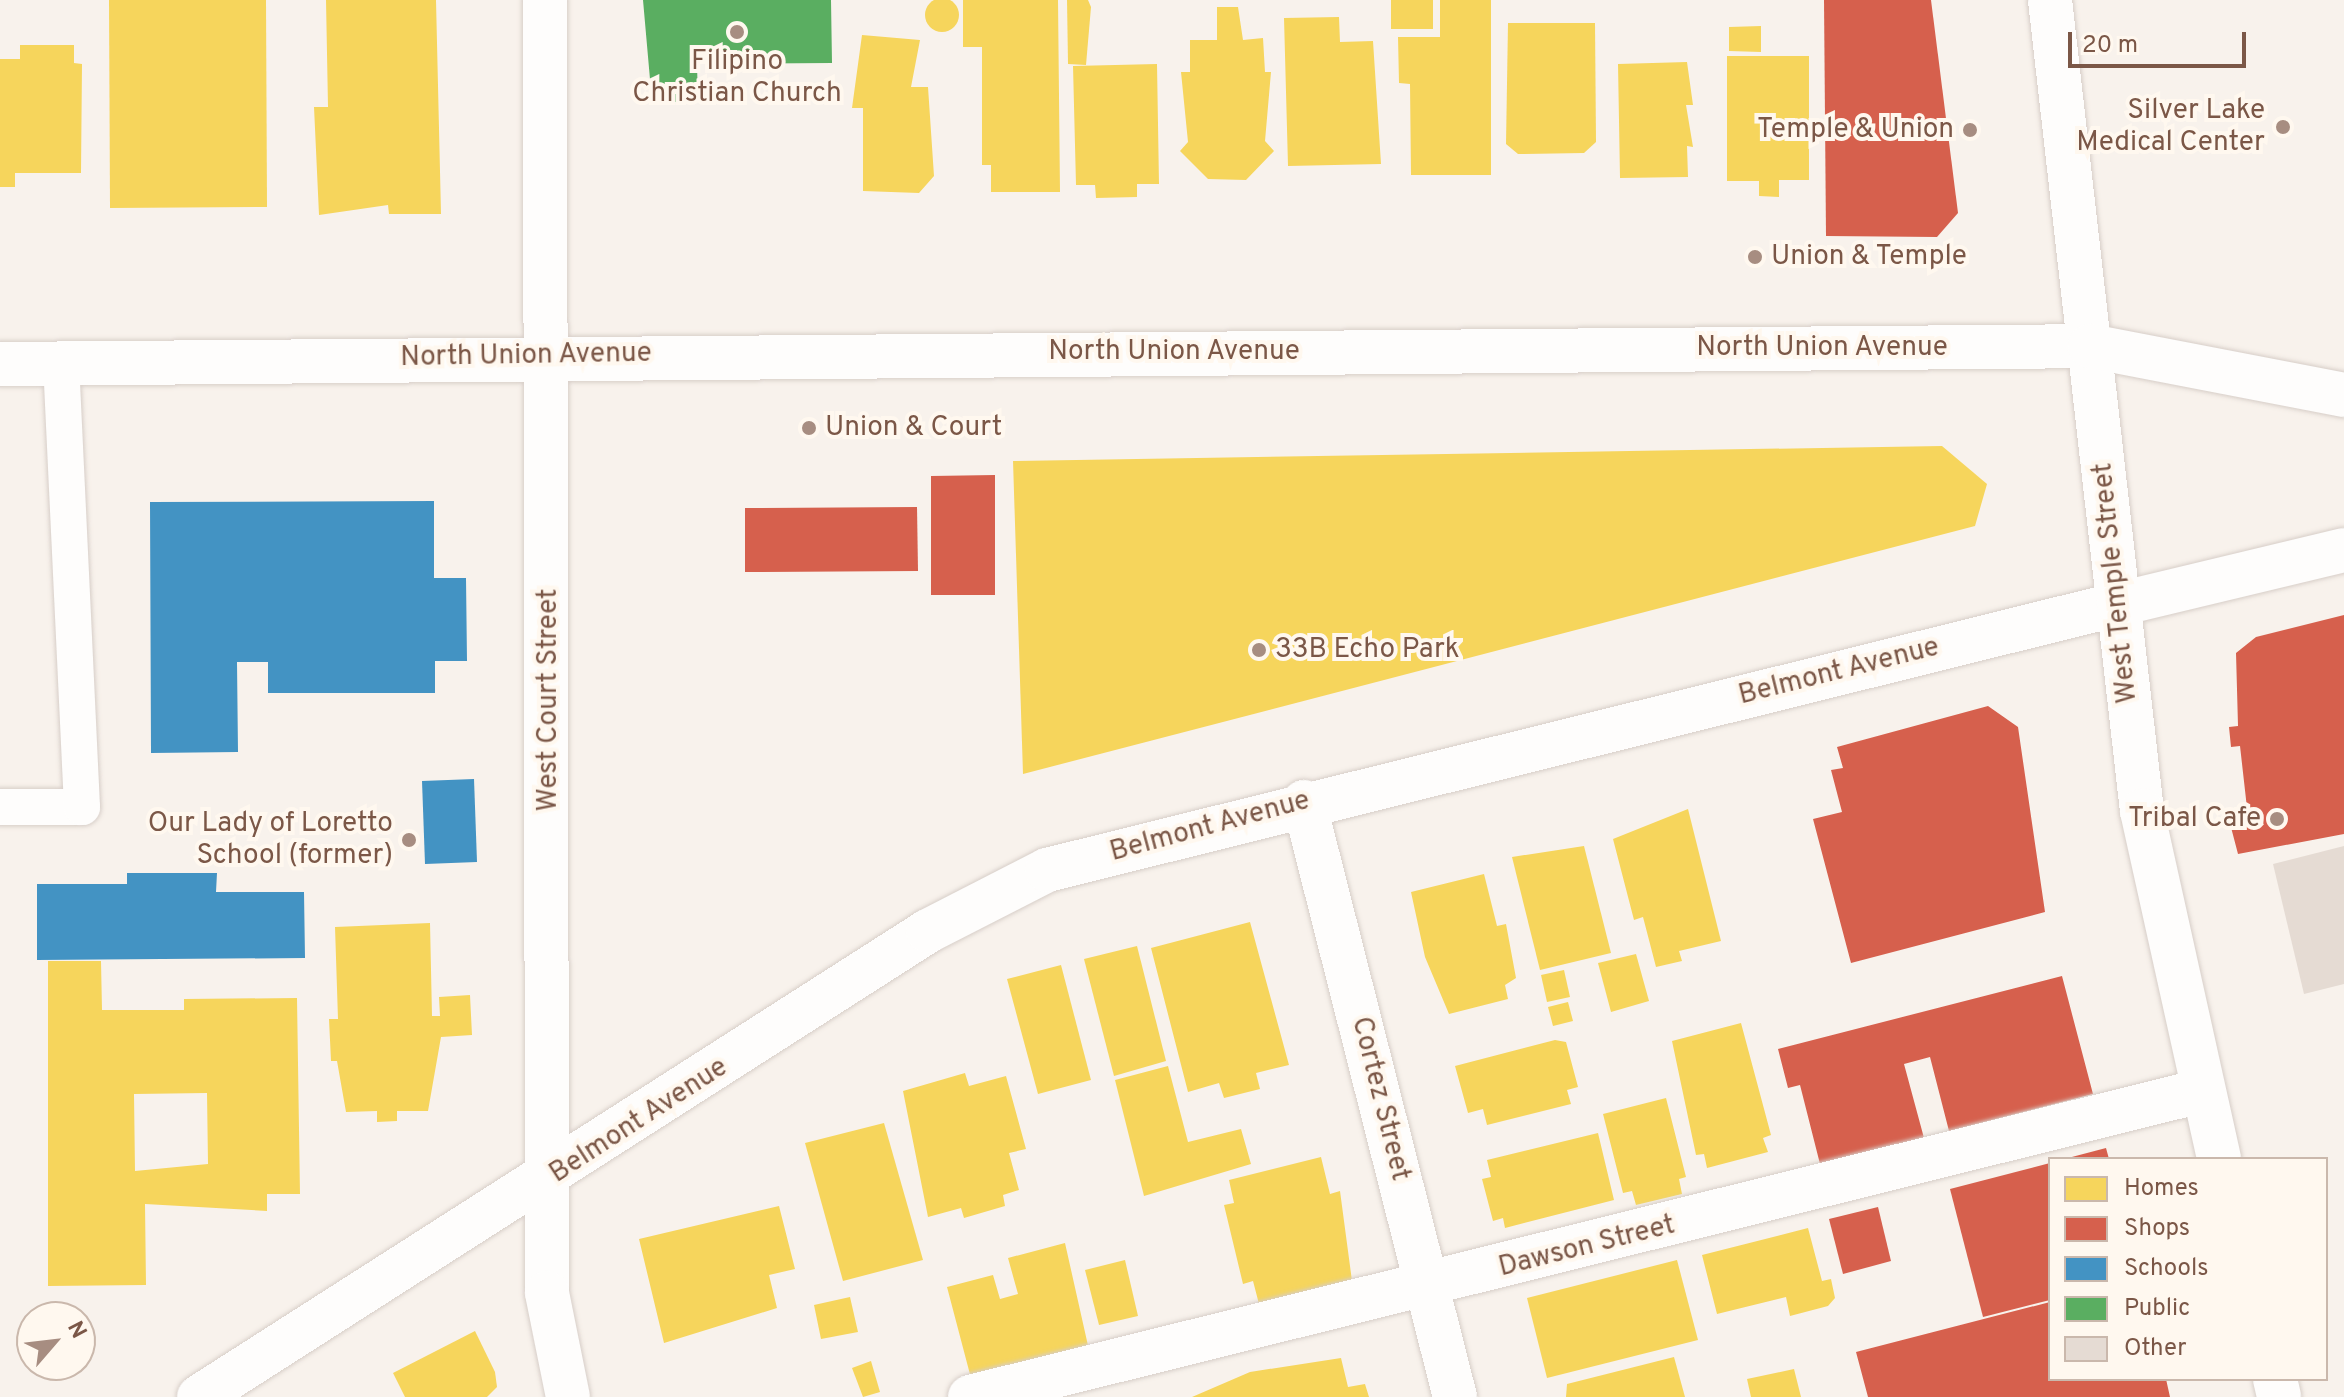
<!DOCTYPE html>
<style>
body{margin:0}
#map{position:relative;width:2344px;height:1397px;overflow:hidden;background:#f8f2ec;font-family:Overpass,sans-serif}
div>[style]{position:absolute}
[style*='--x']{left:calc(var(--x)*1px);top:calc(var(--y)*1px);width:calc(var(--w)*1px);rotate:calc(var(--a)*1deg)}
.homes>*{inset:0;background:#f6d55c}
.round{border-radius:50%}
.shops>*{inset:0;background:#d6604d}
.schools>*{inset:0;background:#4393c3}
.public>*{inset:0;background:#5aae61}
.building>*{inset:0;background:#e5dbd3}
.roads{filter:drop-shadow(0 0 2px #d7cec8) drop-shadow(0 0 2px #d7cec8)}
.service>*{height:36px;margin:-18px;padding:0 18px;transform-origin:18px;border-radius:18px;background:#fefdfc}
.minor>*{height:44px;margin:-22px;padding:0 22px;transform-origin:22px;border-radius:22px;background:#fefdfc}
.tertiary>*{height:44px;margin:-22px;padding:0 22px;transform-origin:22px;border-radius:22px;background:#fefdfc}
.secondary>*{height:44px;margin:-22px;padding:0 22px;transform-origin:22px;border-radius:22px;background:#fefdfc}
.dots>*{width:22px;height:22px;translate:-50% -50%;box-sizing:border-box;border:4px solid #fff8ef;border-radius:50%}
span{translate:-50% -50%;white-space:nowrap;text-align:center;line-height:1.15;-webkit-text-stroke:8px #fff8ef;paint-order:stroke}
.poi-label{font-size:28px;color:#7b5747}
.right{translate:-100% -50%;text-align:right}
.left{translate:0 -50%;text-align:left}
.street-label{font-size:28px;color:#7b5747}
.legend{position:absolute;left:2048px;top:1157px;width:280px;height:224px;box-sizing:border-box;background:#fff8ef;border:2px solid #cab8ac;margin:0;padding:10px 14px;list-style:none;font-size:24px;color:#7b5747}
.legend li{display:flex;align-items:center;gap:16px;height:40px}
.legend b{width:40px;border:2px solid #cab8ac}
.north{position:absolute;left:16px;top:1301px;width:80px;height:80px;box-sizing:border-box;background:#fff8ef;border:2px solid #cab8ac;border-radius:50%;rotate:62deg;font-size:22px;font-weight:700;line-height:32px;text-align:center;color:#7b5747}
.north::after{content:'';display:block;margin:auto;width:28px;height:36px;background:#a78d81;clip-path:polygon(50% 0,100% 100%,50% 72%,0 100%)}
.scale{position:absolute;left:2068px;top:32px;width:178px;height:36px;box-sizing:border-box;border:4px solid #7b5747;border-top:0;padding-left:10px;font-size:24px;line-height:28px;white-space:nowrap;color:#7b5747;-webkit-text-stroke:6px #fff8ef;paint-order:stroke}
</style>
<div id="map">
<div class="homes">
<div class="round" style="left:925px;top:-2px;width:34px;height:34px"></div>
<div style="clip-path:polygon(109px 0,266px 0,267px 207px,110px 208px)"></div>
<div style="clip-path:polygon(326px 0,436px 0,441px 214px,389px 214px,388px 205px,319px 215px,314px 107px,328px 107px)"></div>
<div style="clip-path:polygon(963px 0,1058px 0,1060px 192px,991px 192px,991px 165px,982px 165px,982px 47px,963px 47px)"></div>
<div style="clip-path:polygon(1067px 0,1088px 0,1091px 7px,1086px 65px,1068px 64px)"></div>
<div style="clip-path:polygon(1391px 0,1433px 0,1433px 29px,1391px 29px)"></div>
<div style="clip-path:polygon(1440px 0,1491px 0,1491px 175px,1411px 175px,1410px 84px,1399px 83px,1398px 37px,1440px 37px)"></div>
<div style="clip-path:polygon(1217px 7px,1238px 7px,1243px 40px,1263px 38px,1265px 72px,1271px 72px,1265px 141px,1274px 151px,1246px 180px,1208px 179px,1180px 151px,1188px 142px,1181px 72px,1190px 72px,1190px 40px,1217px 40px)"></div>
<div style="clip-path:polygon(1339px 17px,1340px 42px,1373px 41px,1381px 164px,1288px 166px,1284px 18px)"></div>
<div style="clip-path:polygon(1508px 23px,1595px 23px,1596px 142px,1584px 153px,1518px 154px,1506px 144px)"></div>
<div style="clip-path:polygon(1761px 26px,1761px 52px,1729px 51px,1729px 27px)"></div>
<div style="clip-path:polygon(862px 35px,920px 40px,911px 87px,928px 87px,934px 176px,919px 193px,863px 191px,863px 108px,852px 108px)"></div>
<div style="clip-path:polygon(20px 45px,74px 45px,74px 63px,82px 64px,81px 173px,15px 173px,15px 187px,0 187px,0 59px,20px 59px)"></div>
<div style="clip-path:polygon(1727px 56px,1809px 56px,1809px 180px,1779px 180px,1779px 197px,1759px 196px,1759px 181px,1727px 181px)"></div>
<div style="clip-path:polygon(1687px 62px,1693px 105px,1686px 105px,1693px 147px,1687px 146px,1688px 177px,1620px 178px,1618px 64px)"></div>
<div style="clip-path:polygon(1157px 64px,1159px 184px,1137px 184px,1137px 197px,1096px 198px,1095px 185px,1076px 185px,1073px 66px)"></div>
<div style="clip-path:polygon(1942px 446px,1987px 484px,1975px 526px,1023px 774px,1013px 461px)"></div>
<div style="clip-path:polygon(1688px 809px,1721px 941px,1679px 951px,1682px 961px,1656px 967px,1643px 917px,1634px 920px,1613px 839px)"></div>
<div style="clip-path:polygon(1584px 846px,1611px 953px,1540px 970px,1512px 857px)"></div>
<div style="clip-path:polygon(1484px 874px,1497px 926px,1506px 924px,1516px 978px,1505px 985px,1508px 999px,1449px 1014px,1425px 957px,1411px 892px)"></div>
<div style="clip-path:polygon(1250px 922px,1289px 1065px,1256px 1073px,1260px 1089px,1224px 1098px,1219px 1083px,1188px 1092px,1151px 948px)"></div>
<div style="clip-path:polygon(430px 923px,432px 1016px,440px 1016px,439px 997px,470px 995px,472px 1035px,441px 1037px,428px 1111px,397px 1111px,397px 1121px,377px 1122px,377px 1111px,346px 1112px,337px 1061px,331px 1061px,329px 1019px,338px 1019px,335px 927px)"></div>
<div style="clip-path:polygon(1137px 946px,1166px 1061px,1114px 1076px,1084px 959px)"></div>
<div style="clip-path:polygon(1636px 954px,1649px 1001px,1611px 1012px,1598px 963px)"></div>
<div style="clip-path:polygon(evenodd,48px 961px,101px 961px,102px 1010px,184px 1010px,184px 999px,297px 998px,300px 1194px,267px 1194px,267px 1211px,145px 1204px,146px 1285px,48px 1286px,48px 961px,207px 1093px,208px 1164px,135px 1171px,134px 1094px,207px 1093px)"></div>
<div style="clip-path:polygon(1061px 965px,1091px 1080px,1038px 1094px,1007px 979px)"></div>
<div style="clip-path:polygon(1564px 970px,1570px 997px,1547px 1002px,1541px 975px)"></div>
<div style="clip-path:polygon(1568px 1002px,1573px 1021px,1553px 1026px,1548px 1007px)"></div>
<div style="clip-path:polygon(1741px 1023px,1771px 1135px,1763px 1138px,1768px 1152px,1707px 1168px,1704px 1154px,1696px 1155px,1672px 1041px)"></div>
<div style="clip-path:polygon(1555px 1040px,1566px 1042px,1578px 1087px,1567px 1090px,1571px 1104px,1487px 1125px,1483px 1109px,1468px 1113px,1455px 1066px)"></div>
<div style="clip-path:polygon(1168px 1066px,1188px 1142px,1241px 1129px,1251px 1164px,1144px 1196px,1115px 1080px)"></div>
<div style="clip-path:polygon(965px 1073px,969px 1086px,1006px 1076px,1026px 1149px,1009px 1153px,1019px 1190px,1003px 1195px,1005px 1206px,964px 1218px,961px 1208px,928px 1217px,903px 1091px)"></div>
<div style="clip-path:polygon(1666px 1098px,1686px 1177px,1679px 1179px,1682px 1194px,1636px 1205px,1632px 1191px,1623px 1193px,1603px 1114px)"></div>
<div style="clip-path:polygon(884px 1123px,923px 1260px,843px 1281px,805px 1143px)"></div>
<div style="clip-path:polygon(1598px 1133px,1614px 1200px,1505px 1228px,1503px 1218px,1493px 1221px,1482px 1179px,1491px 1177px,1487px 1160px)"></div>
<div style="clip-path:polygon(1321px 1157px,1330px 1194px,1340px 1191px,1352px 1281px,1259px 1304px,1253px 1281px,1243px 1284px,1224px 1205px,1234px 1203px,1229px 1180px)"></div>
<div style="clip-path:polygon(779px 1206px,795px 1269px,769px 1275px,777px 1308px,664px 1343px,639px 1239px)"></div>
<div style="clip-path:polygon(1808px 1228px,1822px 1281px,1831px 1279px,1835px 1298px,1828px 1306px,1790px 1316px,1786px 1297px,1717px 1314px,1702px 1255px)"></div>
<div style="clip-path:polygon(1065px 1243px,1089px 1350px,972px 1382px,947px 1287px,993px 1275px,1000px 1299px,1018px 1294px,1008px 1258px)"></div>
<div style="clip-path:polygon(1125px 1260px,1138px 1316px,1099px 1325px,1085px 1270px)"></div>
<div style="clip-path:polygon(1677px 1260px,1698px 1340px,1547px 1378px,1527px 1298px)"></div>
<div style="clip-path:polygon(850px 1297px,858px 1332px,821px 1339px,814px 1305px)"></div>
<div style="clip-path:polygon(475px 1331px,495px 1372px,497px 1387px,487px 1397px,405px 1397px,393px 1373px)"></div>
<div style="clip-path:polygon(1674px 1357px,1685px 1397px,1566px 1397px,1567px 1384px)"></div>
<div style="clip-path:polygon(1341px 1358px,1348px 1387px,1365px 1384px,1369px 1397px,1192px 1397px,1250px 1372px)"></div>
<div style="clip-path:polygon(871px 1361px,880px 1392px,863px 1397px,852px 1368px)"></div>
<div style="clip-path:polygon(1794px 1369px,1801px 1397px,1751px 1397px,1747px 1379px)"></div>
</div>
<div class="shops">
<div style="clip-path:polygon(1824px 0,1931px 0,1958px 213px,1937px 237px,1826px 236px)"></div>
<div style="clip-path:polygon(995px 475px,995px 595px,931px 595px,931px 476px)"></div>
<div style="clip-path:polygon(917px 507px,918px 571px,745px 572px,745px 508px)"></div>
<div style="clip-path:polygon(2344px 615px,2344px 834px,2238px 854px,2227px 812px,2247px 808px,2240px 746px,2231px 747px,2229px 727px,2238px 726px,2236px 653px,2256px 637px)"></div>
<div style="clip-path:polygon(1988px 706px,2018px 727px,2045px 912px,1851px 963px,1813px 819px,1842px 812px,1831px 770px,1843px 768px,1837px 747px)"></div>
<div style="clip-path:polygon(2062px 976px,2093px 1094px,1949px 1131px,1930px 1057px,1904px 1064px,1924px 1138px,1820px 1164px,1800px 1085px,1788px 1088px,1778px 1049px)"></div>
<div style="clip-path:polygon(2106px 1148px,2109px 1159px,2068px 1159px,2068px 1158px)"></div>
<div style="clip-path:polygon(2050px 1163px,2050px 1300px,1983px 1317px,1950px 1189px)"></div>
<div style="clip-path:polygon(1878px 1207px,1891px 1261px,1843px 1274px,1829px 1219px)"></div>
<div style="clip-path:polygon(2050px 1302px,2050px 1379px,2166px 1379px,2170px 1397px,1868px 1397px,1856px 1352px)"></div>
</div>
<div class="schools">
<div style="clip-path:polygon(434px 501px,434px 578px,466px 578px,467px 661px,435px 661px,435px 693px,268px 693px,268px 662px,237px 662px,238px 752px,151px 753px,150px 502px)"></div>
<div style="clip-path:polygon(474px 779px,477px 862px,425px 864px,422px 781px)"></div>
<div style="clip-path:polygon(127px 873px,217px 873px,216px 892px,304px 892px,305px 958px,37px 960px,37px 884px,127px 884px)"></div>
</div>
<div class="public">
<div style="clip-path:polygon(643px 0,831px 0,832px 63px,697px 64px,698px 102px,652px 102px)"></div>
</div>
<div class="building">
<div style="clip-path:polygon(2344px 846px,2344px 984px,2304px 994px,2273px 864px)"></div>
</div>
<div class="roads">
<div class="service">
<div style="--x:0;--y:807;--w:82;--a:0"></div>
<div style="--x:82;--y:807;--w:444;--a:-92.7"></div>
</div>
<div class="minor">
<div style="--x:545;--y:0;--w:1293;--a:89.91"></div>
<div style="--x:547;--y:1293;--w:106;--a:78.6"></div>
<div style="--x:1304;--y:802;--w:614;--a:75.76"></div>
<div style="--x:970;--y:1397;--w:1268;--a:-13.96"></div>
</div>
<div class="tertiary">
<div style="--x:0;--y:364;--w:2090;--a:-0.49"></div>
<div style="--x:199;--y:1397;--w:865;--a:-32.59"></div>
<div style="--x:928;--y:931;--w:134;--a:-27.1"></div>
<div style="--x:1047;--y:870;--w:1105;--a:-13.94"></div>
</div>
<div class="secondary">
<div style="--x:2050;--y:0;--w:816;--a:83.53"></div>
<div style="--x:2142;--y:811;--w:356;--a:77.5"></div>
<div style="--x:2090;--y:346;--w:259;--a:10.9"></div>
<div style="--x:2119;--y:604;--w:231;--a:-13.5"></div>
<div style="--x:2275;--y:1379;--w:18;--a:77"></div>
</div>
</div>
<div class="dots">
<div style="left:737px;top:32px;background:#a78d81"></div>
<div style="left:2283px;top:127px;background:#a78d81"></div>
<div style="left:1970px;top:130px;background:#a78d81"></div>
<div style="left:1755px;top:257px;background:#a78d81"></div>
<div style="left:809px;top:428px;background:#a78d81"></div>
<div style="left:1259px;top:650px;background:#a78d81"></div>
<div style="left:2277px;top:819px;background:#a78d81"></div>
<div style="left:409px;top:840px;background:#a78d81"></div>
</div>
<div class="poi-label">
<span style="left:737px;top:78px">Filipino<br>Christian Church</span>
<span class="right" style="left:2265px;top:127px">Silver Lake<br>Medical Center</span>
<span class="right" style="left:1954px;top:130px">Temple &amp; Union</span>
<span class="left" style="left:1771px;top:257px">Union &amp; Temple</span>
<span class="left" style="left:825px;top:428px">Union &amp; Court</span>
<span class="left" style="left:1275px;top:650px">33B Echo Park</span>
<span class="right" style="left:2261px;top:819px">Tribal Cafe</span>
<span class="right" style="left:393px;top:840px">Our Lady of Loretto<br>School (former)</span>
</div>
<div class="street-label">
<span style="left:1822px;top:348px">North Union Avenue</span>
<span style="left:1174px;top:352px">North Union Avenue</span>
<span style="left:526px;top:356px;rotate:-1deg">North Union Avenue</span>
<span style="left:2116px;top:583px;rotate:-96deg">West Temple Street</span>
<span style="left:1839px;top:672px;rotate:-14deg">Belmont Avenue</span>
<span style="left:549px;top:700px;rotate:-90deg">West Court Street</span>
<span style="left:1210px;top:827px;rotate:-15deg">Belmont Avenue</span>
<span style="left:1380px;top:1099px;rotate:76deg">Cortez Street</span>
<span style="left:639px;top:1121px;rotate:-33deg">Belmont Avenue</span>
<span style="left:1587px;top:1247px;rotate:-14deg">Dawson Street</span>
</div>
<ul class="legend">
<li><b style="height:22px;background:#f6d55c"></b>Homes</li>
<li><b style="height:22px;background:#d6604d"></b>Shops</li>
<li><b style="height:22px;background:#4393c3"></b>Schools</li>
<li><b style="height:22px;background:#5aae61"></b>Public</li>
<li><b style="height:22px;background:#e5dbd3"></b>Other</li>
</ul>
<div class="north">N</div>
<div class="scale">20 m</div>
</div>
